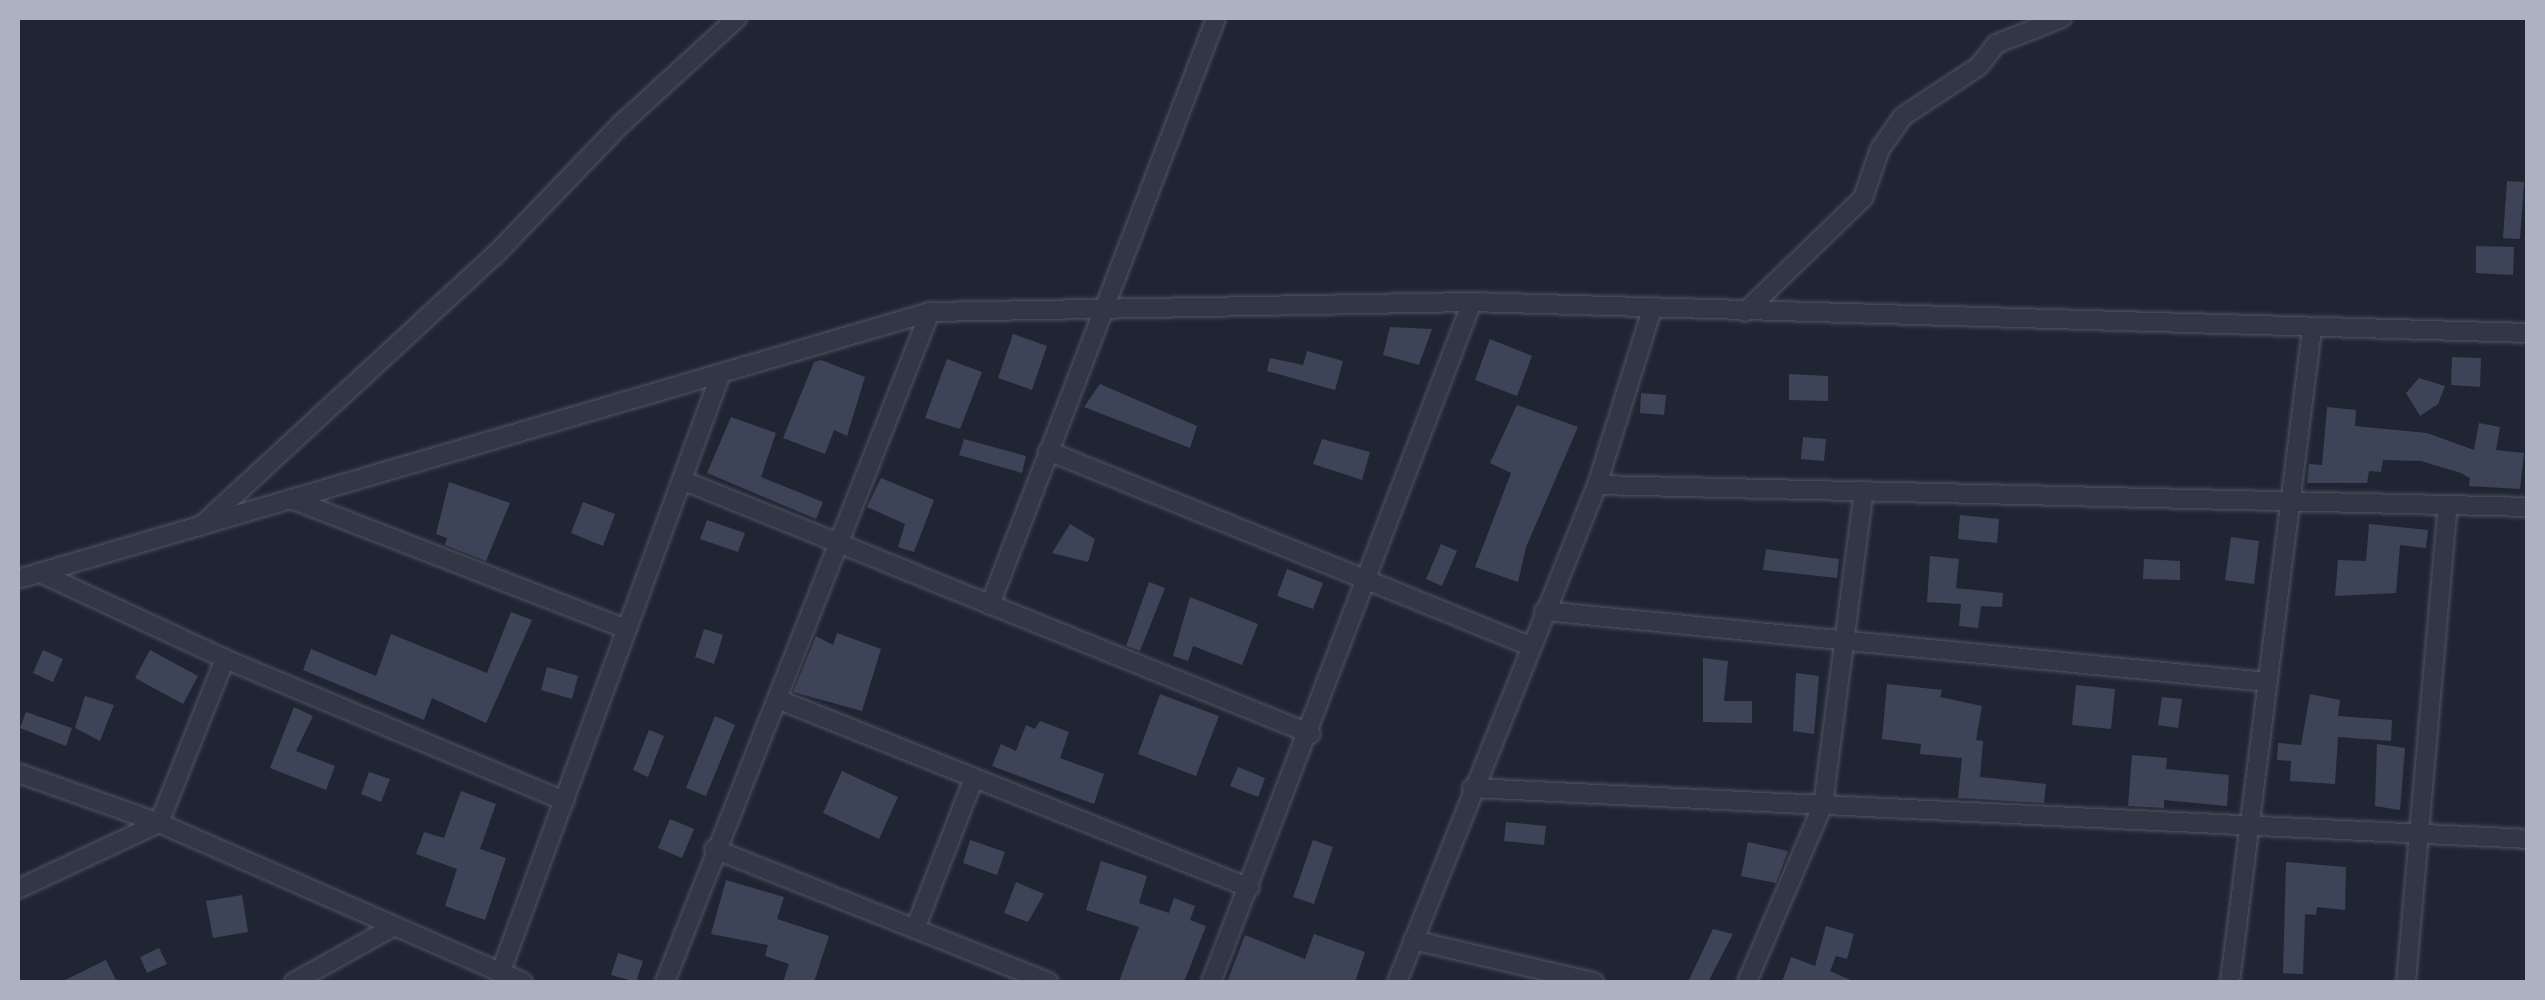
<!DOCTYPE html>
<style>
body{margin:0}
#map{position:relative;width:2545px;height:1000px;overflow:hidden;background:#202534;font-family:"IBM Plex Sans",sans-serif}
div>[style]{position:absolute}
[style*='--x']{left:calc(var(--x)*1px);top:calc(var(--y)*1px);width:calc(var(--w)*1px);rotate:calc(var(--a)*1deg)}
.building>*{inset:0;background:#3e4457}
.roads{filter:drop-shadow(0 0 2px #515463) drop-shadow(0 0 2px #515463)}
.minor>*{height:18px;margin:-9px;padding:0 9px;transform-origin:9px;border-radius:9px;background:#333745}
span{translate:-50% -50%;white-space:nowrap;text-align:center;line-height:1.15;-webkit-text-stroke:9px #191d29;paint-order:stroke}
.frame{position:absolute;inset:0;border:20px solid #adb1c2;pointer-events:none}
</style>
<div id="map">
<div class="building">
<div style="clip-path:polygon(2507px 181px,2524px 182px,2520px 239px,2503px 238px)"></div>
<div style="clip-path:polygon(2476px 246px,2514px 247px,2513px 275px,2476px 273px)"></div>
<div style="clip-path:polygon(1390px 327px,1432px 329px,1419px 365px,1383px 355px)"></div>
<div style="clip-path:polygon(1013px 334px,1047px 346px,1032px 390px,998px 378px)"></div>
<div style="clip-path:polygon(1490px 339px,1532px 356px,1517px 396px,1475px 380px)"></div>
<div style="clip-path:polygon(1307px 351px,1343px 361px,1335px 390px,1267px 371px,1270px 358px,1303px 365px)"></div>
<div style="clip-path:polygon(2452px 357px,2481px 358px,2480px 387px,2451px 385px)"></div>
<div style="clip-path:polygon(947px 359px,982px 372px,960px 429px,925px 418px)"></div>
<div style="clip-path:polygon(821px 360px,865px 377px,847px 436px,834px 430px,825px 454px,783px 438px,814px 362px)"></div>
<div style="clip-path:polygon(1789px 374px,1828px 376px,1828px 401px,1789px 400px)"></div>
<div style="clip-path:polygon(2419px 378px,2445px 386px,2438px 404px,2420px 416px,2406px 393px)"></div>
<div style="clip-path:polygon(1100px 384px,1197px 426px,1190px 448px,1084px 407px)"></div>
<div style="clip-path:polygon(1641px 393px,1666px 395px,1664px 415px,1640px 413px)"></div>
<div style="clip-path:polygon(1517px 405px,1578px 427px,1526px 547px,1518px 582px,1475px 567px,1511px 473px,1490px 463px)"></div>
<div style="clip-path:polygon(2327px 407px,2356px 410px,2355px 426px,2427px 433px,2474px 450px,2479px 423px,2500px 427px,2496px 450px,2524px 453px,2520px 489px,2469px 486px,2470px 478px,2461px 473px,2421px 461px,2383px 460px,2381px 472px,2369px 471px,2367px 483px,2307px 483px,2309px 464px,2322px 465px)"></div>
<div style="clip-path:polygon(731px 417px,776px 433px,761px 477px,823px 502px,816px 519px,707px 473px)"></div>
<div style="clip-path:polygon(1803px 437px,1826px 439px,1824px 461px,1801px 459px)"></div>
<div style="clip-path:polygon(964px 439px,1026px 456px,1022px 473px,959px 455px)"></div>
<div style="clip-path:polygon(1322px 439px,1370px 452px,1362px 480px,1313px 464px)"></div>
<div style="clip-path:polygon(881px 478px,934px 500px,914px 552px,898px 547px,905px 524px,867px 507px)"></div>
<div style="clip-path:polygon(449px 482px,510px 503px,486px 561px,445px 545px,447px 538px,436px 534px)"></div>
<div style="clip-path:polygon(583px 502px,615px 514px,603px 546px,571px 533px)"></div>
<div style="clip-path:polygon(1960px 515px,1999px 519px,1997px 543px,1958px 539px)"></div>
<div style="clip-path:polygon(707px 520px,745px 533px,738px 552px,700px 539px)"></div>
<div style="clip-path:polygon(1070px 524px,1095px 539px,1088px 562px,1052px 553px)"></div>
<div style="clip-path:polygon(2369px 524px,2428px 530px,2426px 548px,2400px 545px,2396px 593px,2335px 596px,2338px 560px,2366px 561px)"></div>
<div style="clip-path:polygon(2231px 537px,2259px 541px,2254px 584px,2225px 580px)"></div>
<div style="clip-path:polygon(1441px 544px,1457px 551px,1442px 586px,1426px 579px)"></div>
<div style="clip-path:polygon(1766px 549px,1839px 559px,1837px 578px,1763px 570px)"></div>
<div style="clip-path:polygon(1930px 556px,1959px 559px,1956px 588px,2003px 593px,2002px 607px,1981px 606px,1978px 628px,1959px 626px,1961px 604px,1927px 602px)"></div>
<div style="clip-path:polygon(2144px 559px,2180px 561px,2180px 580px,2143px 579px)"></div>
<div style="clip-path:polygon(1287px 569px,1323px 583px,1313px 609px,1277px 596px)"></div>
<div style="clip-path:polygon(1149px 582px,1165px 588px,1140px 651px,1126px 646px)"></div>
<div style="clip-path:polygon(1190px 597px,1258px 624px,1242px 665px,1193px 646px,1188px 661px,1173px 656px)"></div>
<div style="clip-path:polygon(511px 612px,532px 620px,486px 723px,432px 698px,424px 720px,303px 670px,311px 649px,376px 676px,391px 634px,487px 673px)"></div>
<div style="clip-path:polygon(704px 629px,723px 635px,714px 664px,695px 657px)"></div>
<div style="clip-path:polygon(837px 633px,881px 649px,862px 711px,793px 692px,816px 636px,833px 645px)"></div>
<div style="clip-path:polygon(43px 650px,63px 659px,53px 682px,33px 673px)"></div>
<div style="clip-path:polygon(150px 650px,198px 676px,183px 704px,135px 678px)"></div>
<div style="clip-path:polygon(1703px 658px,1728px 661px,1724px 701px,1752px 701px,1752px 723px,1703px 722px)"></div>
<div style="clip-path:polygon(547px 667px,578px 676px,572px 699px,541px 690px)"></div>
<div style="clip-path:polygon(1796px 673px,1819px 676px,1814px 734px,1793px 731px)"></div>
<div style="clip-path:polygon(1887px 684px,1942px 690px,1940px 697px,1982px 706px,1976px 740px,1983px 741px,1980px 777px,2046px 784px,2044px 803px,1958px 798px,1962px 758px,1920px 754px,1921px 744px,1882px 739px)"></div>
<div style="clip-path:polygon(2076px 685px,2115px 689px,2111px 729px,2072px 725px)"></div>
<div style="clip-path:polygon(1160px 694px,1219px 716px,1196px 776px,1138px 754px)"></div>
<div style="clip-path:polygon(2310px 694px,2340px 700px,2338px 716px,2392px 720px,2391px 741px,2338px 737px,2335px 784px,2290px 781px,2291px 761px,2277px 760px,2278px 743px,2301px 745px)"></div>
<div style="clip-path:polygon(85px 696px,114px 705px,100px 741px,75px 728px)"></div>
<div style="clip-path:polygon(2162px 697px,2182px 699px,2178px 728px,2158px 725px)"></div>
<div style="clip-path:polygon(294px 707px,313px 716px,296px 751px,335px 766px,326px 790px,270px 768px)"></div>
<div style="clip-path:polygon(26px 712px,72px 728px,66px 746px,20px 728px)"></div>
<div style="clip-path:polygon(715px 716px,735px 725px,706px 796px,686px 788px)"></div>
<div style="clip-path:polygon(1040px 721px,1069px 732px,1060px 758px,1104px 774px,1094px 804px,992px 766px,1001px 744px,1016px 751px,1026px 725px,1035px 729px)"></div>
<div style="clip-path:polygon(649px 730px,664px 736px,648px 777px,633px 770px)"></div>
<div style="clip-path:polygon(2377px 744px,2405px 748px,2400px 810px,2375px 806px)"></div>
<div style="clip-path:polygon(2132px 755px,2167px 758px,2166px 769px,2229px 775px,2227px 806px,2164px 800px,2164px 808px,2128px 806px)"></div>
<div style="clip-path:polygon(1238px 767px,1265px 778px,1258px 797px,1230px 786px)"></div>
<div style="clip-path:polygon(842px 771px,898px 797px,879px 839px,823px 813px)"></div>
<div style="clip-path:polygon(369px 772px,390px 779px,381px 802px,361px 794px)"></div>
<div style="clip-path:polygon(461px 791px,496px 804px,480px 849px,506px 858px,485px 920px,445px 906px,457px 869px,416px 854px,424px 832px,444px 838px)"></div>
<div style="clip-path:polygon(670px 819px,694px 829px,682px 858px,658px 848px)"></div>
<div style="clip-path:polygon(1506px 822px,1546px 826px,1544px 845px,1504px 841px)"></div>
<div style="clip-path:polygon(970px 840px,1005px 852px,997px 875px,963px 863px)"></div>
<div style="clip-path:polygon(1313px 840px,1333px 847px,1314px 904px,1293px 897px)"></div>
<div style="clip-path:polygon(1748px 842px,1788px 851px,1776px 883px,1741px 876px)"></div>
<div style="clip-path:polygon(1101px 861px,1147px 876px,1139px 903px,1169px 913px,1174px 898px,1195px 906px,1190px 920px,1206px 926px,1184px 982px,1119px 982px,1139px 927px,1086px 910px)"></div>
<div style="clip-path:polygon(2286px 862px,2346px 867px,2345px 910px,2317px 907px,2316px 915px,2305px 914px,2303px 974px,2283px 973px)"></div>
<div style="clip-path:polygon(726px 880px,784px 897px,777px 919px,829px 936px,814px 982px,783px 982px,789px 964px,765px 956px,768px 945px,711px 934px)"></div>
<div style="clip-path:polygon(1016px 882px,1044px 894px,1028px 922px,1004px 913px)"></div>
<div style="clip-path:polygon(242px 895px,248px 932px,213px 938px,206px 901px)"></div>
<div style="clip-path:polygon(1826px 926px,1854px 934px,1847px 959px,1836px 956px,1830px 971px,1855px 982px,1782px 982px,1791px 957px,1815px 966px)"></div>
<div style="clip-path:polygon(1713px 929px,1733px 934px,1708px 982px,1688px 982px)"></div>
<div style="clip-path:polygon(1314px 934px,1365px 952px,1355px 982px,1227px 982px,1245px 935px,1305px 959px)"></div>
<div style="clip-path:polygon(159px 948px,167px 964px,147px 973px,140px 957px)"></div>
<div style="clip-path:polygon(618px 953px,643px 961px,636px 982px,611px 975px)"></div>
<div style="clip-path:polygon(106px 960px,117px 982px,61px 982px)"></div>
</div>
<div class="roads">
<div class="minor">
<div style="--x:1745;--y:312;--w:164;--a:-44"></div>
<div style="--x:1863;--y:198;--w:52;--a:-70.9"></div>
<div style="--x:1880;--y:149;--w:39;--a:-55"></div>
<div style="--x:1902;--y:117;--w:92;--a:-33.5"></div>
<div style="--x:1979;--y:66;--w:28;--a:-52"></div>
<div style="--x:1996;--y:44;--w:71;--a:-21.5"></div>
<div style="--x:1048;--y:451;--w:520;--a:22.03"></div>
<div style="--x:682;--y:480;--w:678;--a:21.99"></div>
<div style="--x:1597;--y:485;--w:931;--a:1.35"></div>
<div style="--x:291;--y:499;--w:360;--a:21.2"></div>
<div style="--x:201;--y:526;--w:401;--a:-42.7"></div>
<div style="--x:496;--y:254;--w:179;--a:-46.1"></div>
<div style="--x:620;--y:125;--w:159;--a:-42.4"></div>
<div style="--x:40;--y:573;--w:204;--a:24.9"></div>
<div style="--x:225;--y:659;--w:368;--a:22.7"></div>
<div style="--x:18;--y:579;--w:950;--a:-16.32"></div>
<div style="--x:930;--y:312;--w:542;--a:-1.06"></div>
<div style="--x:1472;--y:302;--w:1056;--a:1.68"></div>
<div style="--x:990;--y:605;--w:629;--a:-68.94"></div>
<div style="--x:1544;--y:611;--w:726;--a:5.61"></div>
<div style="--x:777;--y:699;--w:509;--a:21.78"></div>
<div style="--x:18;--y:773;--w:150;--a:19.5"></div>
<div style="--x:159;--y:823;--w:397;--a:23.6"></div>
<div style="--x:1472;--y:788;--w:1057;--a:2.76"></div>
<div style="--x:714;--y:849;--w:360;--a:21.7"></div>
<div style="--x:18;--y:889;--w:156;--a:-25.1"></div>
<div style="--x:159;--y:823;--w:177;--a:-68.1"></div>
<div style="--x:915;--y:929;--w:162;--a:-68.7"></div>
<div style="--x:1413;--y:940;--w:186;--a:13.1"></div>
<div style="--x:500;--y:974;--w:640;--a:-69.81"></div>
<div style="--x:294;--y:982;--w:113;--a:-29.1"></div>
<div style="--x:665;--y:982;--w:721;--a:-68.42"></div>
<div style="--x:1211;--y:982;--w:728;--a:-69"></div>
<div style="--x:1397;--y:982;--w:536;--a:-68.08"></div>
<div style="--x:1597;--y:485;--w:184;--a:-72.6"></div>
<div style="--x:1747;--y:982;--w:193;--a:-66.8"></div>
<div style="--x:1823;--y:805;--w:317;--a:-82.6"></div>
<div style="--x:2230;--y:982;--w:658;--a:-82.84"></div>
<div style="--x:2406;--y:982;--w:479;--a:-85"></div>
</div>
</div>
<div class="frame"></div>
</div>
